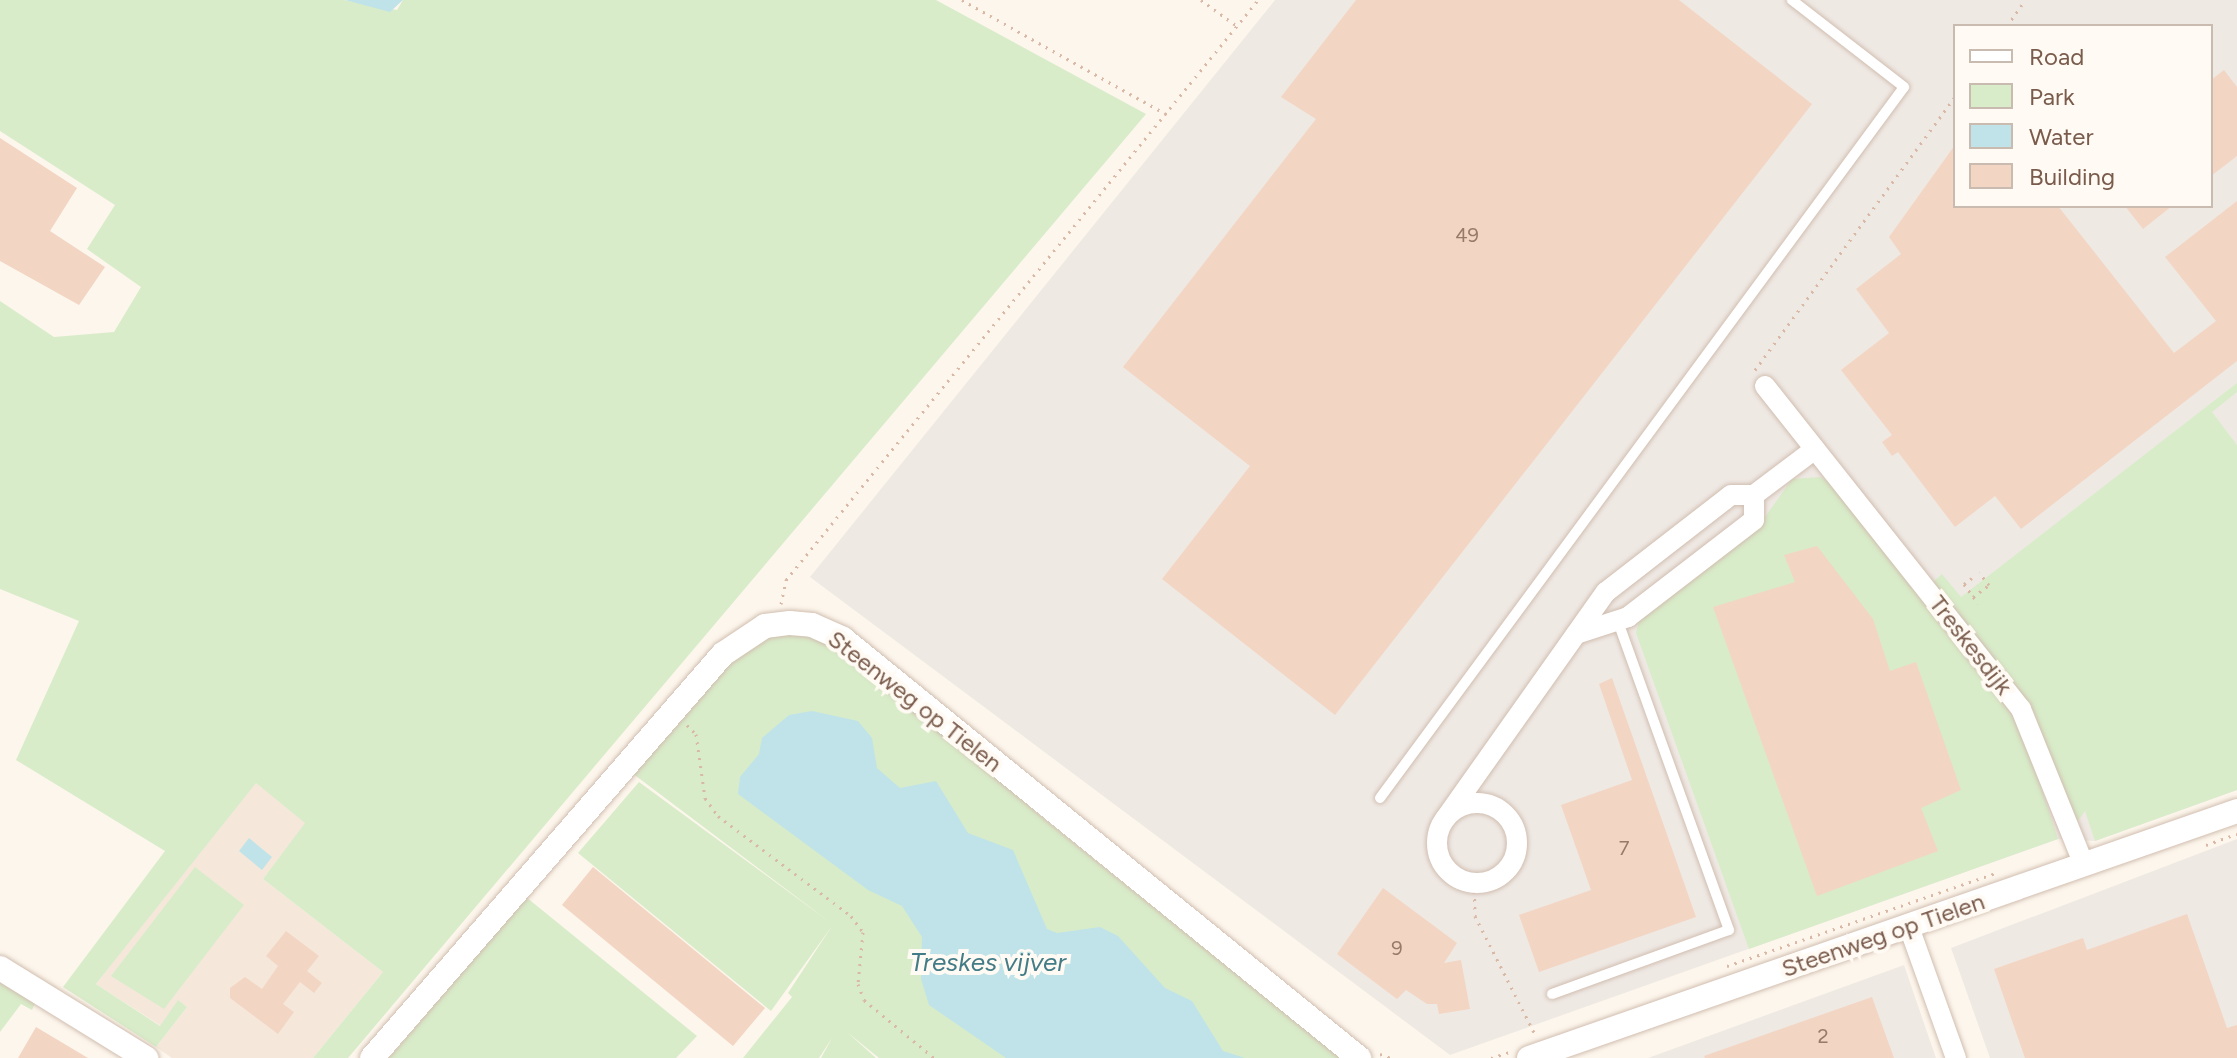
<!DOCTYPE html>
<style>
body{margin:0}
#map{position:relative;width:2237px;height:1058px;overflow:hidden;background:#fdf6ec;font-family:Figtree,sans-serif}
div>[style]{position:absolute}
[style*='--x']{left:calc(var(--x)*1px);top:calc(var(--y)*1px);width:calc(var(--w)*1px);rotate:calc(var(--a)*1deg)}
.residential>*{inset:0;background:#f5e8da}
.industrial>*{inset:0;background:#efe9e4}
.green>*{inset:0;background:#d8ecc9}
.water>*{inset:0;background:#bfe3e8}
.building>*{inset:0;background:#f3d5c3}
.path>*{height:3px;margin-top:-1.5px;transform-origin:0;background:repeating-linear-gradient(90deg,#d9b8a5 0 2px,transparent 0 8px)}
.roads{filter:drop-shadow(0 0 2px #d1beb0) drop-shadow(0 0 2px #d1beb0)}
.service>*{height:10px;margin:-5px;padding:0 5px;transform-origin:5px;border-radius:5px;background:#fff}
.minor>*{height:20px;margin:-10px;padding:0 10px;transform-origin:10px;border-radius:10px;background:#fff}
.minor>.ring{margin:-10px;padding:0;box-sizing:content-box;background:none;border:20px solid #fff;border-radius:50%}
.tertiary>*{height:24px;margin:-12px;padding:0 12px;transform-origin:12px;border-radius:12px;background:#fff}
span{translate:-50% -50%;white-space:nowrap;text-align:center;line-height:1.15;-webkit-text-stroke:8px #fffaf3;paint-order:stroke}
.number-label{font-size:20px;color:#987a6a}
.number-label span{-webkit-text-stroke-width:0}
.street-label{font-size:24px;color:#7a5c4d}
.water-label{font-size:26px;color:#437c86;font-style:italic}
.legend{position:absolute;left:1953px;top:24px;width:260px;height:184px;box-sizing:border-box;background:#fffaf3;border:2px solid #cabbb1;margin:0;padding:10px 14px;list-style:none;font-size:24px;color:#7a5c4d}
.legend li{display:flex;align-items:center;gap:16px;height:40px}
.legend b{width:40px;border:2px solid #cabbb1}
</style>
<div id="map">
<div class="residential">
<div style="clip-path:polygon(255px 782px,306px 823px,263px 879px,383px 972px,313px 1058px,172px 1058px,156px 1047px,187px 1007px,178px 1001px,161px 1026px,96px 984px)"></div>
</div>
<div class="industrial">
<div style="clip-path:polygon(evenodd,1275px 0,2237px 0,2237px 790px,2095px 841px,2058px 839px,1450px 1055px,810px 577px,1275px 0,1955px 26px,2211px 26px,2211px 206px,1955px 206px,1955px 26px)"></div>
<div style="clip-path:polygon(2237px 839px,2237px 1058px,1990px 1058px,1951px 948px)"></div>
<div style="clip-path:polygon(1904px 965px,1936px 1058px,1648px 1058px)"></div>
</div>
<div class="green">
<div style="clip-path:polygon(0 0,344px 0,397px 10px,403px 0,936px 0,1146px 114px,348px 1058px,313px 1058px,383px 972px,263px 879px,305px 823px,256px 783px,96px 984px,160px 1026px,178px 1000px,187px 1007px,156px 1047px,63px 987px,165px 851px,16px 760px,79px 621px,0 589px,0 301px,54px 337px,114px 332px,141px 287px,87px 249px,115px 205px,0 131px)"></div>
<div style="clip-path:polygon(2237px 383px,2237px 392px,2212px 412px,2237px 445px,2237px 790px,2095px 841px,2085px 811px,2075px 825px,2035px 720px,1933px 582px,1942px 574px,1961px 597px)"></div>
<div style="clip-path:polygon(1821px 477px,1840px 490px,2022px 727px,2058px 839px,1749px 949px,1636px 633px,1641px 614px,1760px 524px,1792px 479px)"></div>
<div style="clip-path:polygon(763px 616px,852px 647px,1037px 813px,1341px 1058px,879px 1058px,847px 1032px,876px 1058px,821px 1058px,832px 1038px,819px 1058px,743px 1058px,792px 997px,788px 993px,832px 926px,771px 1011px,578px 853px,639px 782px,831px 923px,628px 770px)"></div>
<div style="clip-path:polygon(195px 867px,244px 905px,164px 1009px,111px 976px)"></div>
<div style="clip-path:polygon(526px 897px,697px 1036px,676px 1058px,389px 1058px)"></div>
<div style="clip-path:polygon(0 981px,35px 1003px,32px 1010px,21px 1004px,0 1032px)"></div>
</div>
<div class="water">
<div style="clip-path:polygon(345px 0,403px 0,390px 12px)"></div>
<div style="clip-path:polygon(812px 711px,858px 721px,872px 738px,877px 768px,900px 788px,936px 781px,968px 833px,1013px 850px,1047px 929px,1057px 933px,1100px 927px,1118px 936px,1165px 988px,1192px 1001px,1223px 1051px,1245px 1058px,1006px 1058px,929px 1005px,921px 979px,922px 937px,902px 906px,868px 890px,738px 794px,740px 777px,759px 754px,762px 738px,789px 715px)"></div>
<div style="clip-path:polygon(249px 838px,272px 857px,262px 870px,239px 851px)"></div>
</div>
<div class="building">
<div style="clip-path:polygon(1356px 0,1679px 0,1812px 104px,1335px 715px,1162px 579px,1250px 466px,1123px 367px,1316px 119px,1281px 97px)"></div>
<div style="clip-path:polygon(2224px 70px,2237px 87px,2237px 156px,2211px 176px,2211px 80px)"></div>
<div style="clip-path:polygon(0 138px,77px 188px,50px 231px,105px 267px,79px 305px,0 261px)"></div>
<div style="clip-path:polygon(1955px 145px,1955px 206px,2058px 206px,2174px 353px,2216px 321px,2165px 257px,2237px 201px,2237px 361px,2021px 529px,1995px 496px,1955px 527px,1898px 452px,1892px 456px,1882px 442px,1892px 435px,1841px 370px,1889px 333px,1856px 289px,1901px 254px,1889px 237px)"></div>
<div style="clip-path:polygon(2125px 206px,2172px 206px,2143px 229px)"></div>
<div style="clip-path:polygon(1817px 546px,1873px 619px,1890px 671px,1916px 662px,1961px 790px,1921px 808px,1938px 851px,1817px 896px,1713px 607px,1795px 582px,1784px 555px)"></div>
<div style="clip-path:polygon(1612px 678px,1696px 917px,1539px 972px,1519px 915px,1591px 890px,1561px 805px,1632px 780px,1599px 684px)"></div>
<div style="clip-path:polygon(593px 867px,765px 1008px,733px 1046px,562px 905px)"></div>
<div style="clip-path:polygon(1383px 888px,1457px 943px,1444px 963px,1461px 960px,1470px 1009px,1439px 1014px,1437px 1004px,1427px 1004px,1406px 990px,1397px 999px,1337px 954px)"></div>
<div style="clip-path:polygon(2187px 914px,2227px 1028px,2237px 1025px,2237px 1058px,2025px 1058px,1994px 969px,2083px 938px,2087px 950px)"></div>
<div style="clip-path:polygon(286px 931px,319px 956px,307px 971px,322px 983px,314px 993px,300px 982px,283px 1004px,294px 1012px,278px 1034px,230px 998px,230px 988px,245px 977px,262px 989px,278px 966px,266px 956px)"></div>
<div style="clip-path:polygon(1872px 997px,1894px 1058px,1705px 1058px,1704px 1056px)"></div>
<div style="clip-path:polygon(36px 1027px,88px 1058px,18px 1058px)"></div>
</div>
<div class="path">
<div style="--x:962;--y:0;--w:236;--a:29.2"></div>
<div style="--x:1201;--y:0;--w:44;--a:35.8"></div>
<div style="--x:2007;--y:26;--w:32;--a:-55"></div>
<div style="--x:1755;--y:370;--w:338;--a:-53.8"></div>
<div style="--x:1972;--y:578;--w:10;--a:143"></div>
<div style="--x:1964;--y:584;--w:24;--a:54"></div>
<div style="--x:1973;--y:597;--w:20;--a:-37"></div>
<div style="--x:1989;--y:585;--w:16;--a:-128"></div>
<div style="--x:781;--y:604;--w:25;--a:-78"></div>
<div style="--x:786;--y:580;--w:748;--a:-50.86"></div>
<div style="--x:687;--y:725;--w:13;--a:45"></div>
<div style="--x:696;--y:734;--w:65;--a:82"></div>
<div style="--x:705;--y:798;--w:22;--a:54"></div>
<div style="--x:718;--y:816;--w:166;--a:36.9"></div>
<div style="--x:851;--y:916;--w:20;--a:53"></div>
<div style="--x:863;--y:932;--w:52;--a:95.5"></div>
<div style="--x:858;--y:984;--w:17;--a:69"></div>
<div style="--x:864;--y:1000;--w:91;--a:39.6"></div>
<div style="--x:2206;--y:845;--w:33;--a:-20"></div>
<div style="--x:1474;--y:883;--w:33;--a:88"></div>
<div style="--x:1475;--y:916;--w:135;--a:63.1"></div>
<div style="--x:1727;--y:966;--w:284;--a:-19.1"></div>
<div style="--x:1380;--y:1054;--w:12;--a:20"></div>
<div style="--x:1491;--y:1058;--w:19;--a:-18"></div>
</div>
<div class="roads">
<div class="service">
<div style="--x:1380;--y:798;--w:883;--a:-53.61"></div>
<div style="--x:1904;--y:87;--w:142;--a:-142.2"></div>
<div style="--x:1552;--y:994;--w:188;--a:-19.9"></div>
<div style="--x:1729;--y:930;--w:328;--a:-109.8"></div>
</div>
<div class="minor">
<div style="--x:1765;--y:386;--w:412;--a:51.6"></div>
<div style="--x:2021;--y:709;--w:168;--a:68"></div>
<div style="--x:1576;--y:634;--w:55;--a:-18.1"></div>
<div style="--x:1628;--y:617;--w:159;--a:-37.6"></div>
<div style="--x:1754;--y:520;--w:25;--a:-90"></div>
<div class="ring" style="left:1437px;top:803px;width:60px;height:60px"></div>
<div style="--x:1445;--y:819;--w:278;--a:-54.7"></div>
<div style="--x:1606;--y:592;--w:158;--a:-37.8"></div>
<div style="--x:1731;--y:495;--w:23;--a:0"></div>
<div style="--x:1754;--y:495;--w:76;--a:-37"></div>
<div style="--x:1909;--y:927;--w:139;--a:70.3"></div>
</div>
<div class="tertiary">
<div style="--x:0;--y:968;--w:172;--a:31.7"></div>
<div style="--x:372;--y:1058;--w:535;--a:-49.02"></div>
<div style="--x:723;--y:654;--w:50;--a:-33.7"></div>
<div style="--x:765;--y:626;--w:25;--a:-7"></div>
<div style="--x:790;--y:623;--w:22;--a:5"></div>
<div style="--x:812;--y:625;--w:34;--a:24"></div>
<div style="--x:843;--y:639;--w:665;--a:39.08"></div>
<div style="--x:1529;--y:1058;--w:750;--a:-19.23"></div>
</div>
</div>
<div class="number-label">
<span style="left:1467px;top:235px">49</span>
<span style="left:1624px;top:848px">7</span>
<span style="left:1397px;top:948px">9</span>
<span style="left:1823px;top:1036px">2</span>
</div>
<div class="street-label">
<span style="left:1971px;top:645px;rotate:52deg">Treskesdijk</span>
<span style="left:915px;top:701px;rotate:38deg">Steenweg op Tielen</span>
<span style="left:1883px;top:935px;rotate:-19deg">Steenweg op Tielen</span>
</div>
<div class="water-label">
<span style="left:988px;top:963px">Treskes vijver</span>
</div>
<ul class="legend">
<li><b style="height:10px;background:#fff"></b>Road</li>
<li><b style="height:22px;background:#d8ecc9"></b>Park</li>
<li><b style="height:22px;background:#bfe3e8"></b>Water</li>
<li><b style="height:22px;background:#f3d5c3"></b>Building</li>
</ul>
</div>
